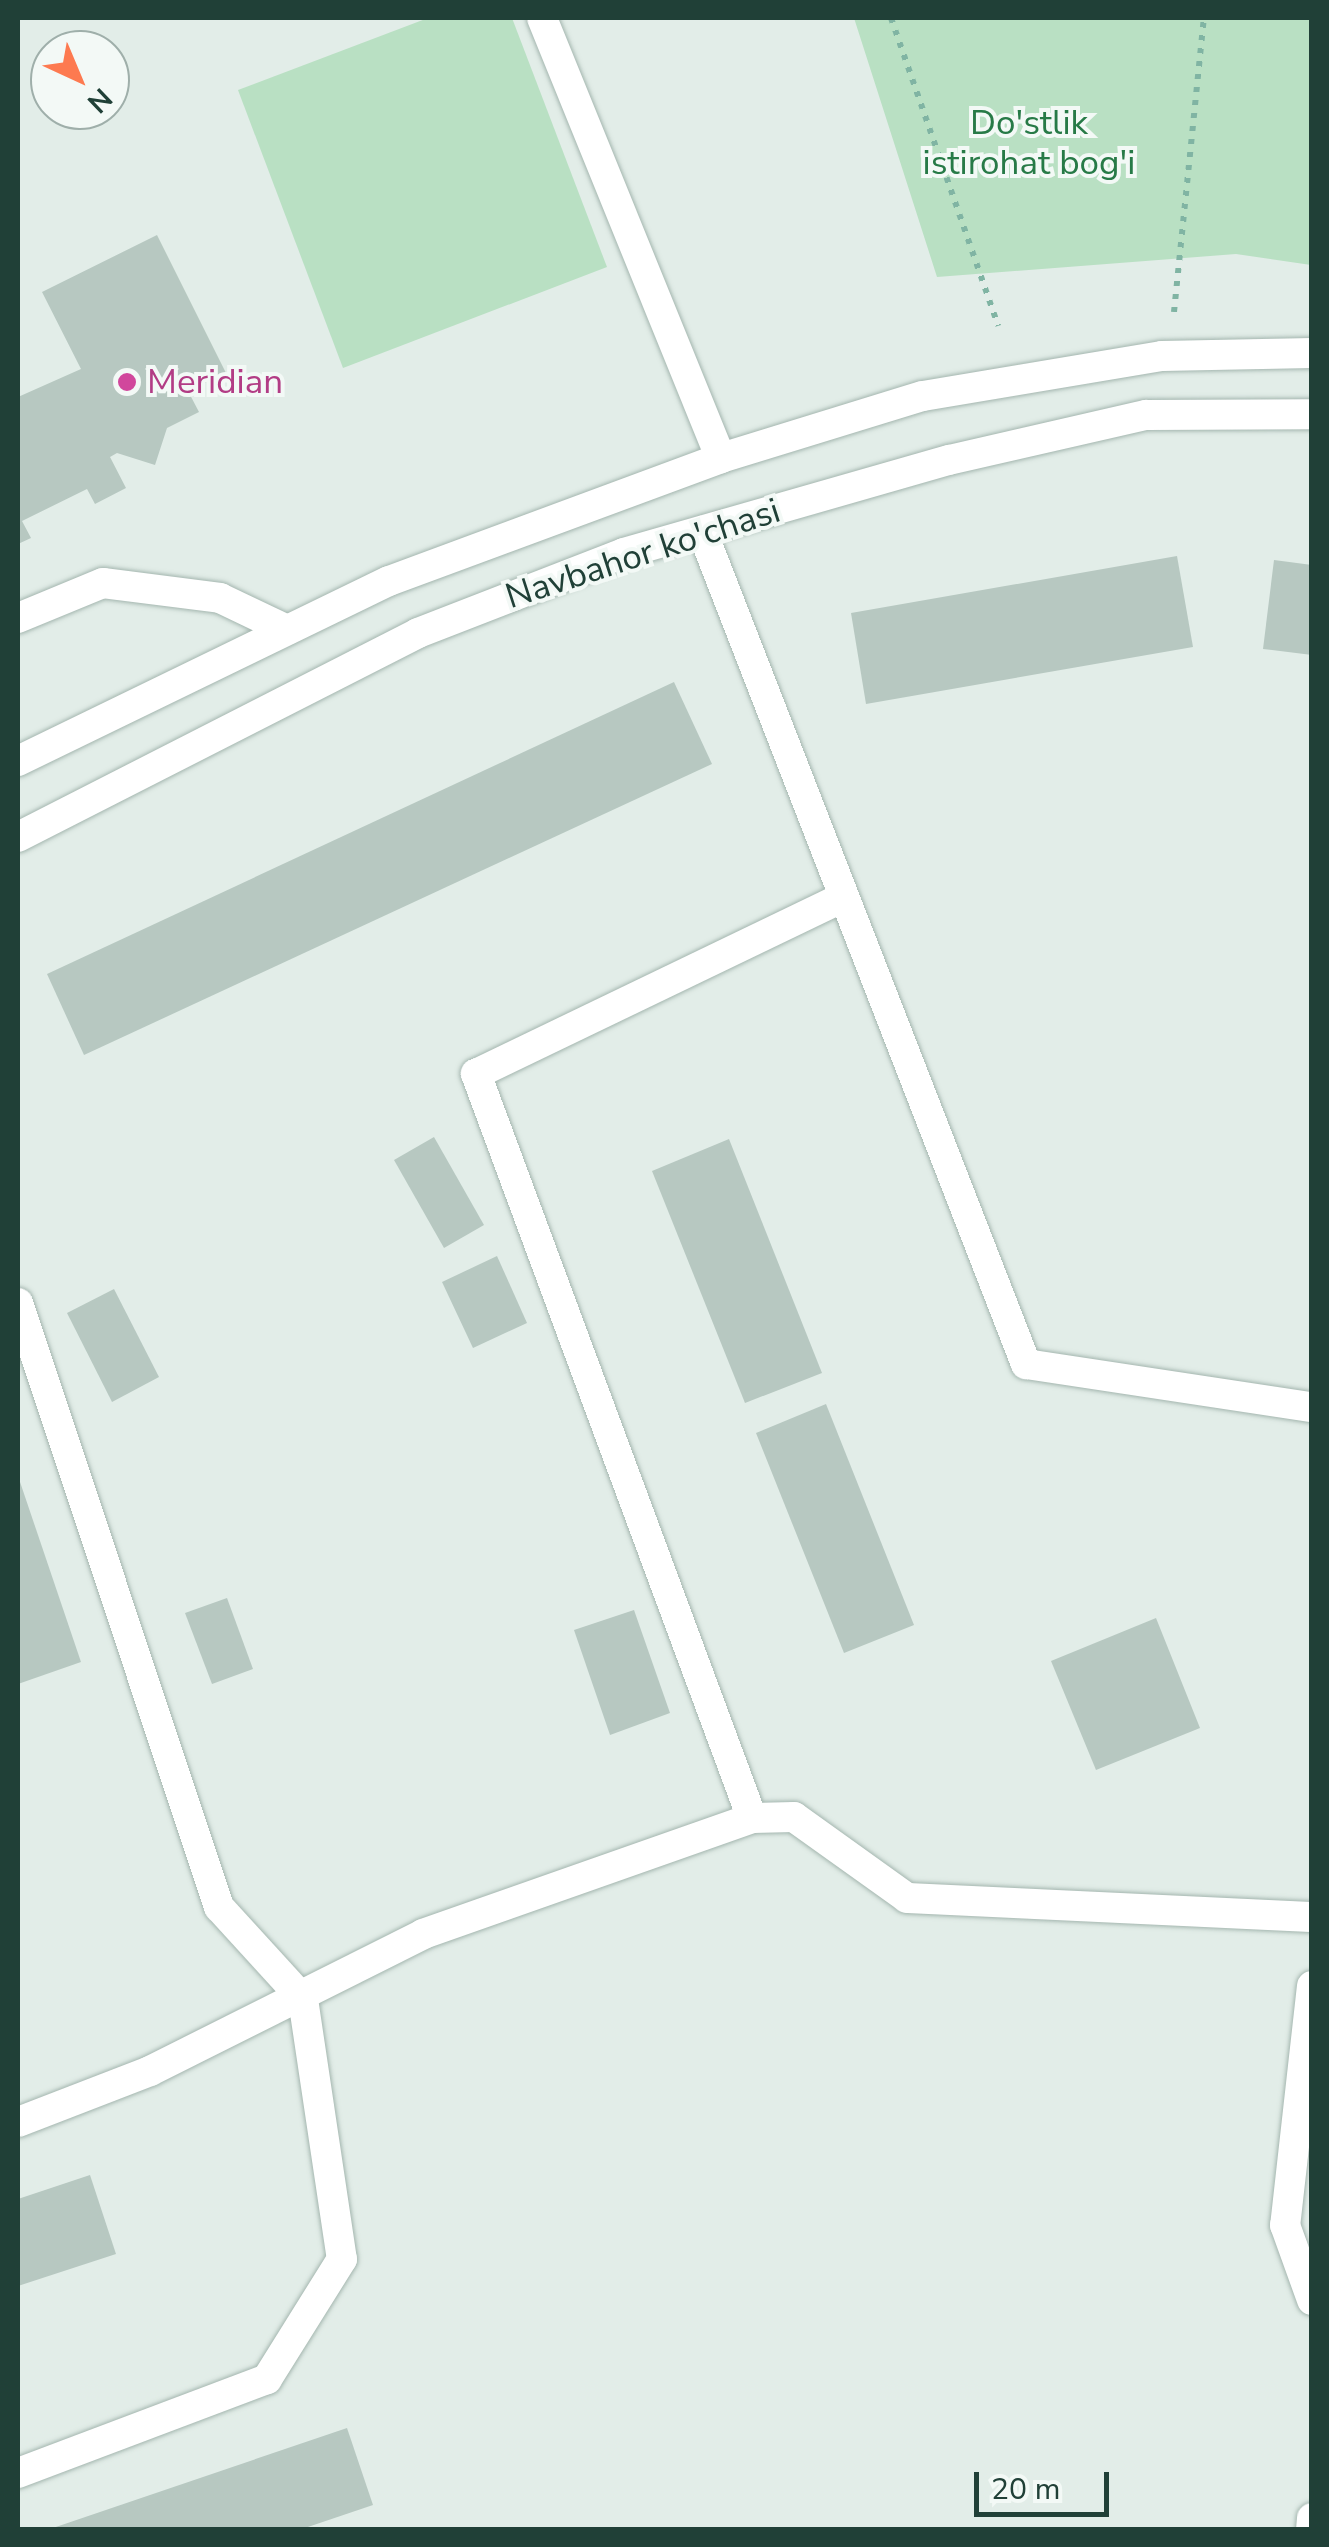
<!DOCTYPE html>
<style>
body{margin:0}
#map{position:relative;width:1329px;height:2547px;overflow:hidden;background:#e2ede8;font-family:"Nunito Sans",sans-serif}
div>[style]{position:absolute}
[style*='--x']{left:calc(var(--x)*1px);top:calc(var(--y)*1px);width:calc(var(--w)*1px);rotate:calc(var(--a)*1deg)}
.green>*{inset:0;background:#b9e0c3}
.building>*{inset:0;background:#b7c8c1}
.path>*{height:6px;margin-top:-3px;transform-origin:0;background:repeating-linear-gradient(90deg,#80b4a3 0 5px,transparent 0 13px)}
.roads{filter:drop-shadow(0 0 2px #a4b6af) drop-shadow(0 0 2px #a4b6af)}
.minor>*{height:30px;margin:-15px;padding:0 15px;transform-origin:15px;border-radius:15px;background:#fff}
.dots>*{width:28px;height:28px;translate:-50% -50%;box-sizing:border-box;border:5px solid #f3f9f6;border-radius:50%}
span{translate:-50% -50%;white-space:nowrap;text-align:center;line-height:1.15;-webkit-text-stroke:8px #f3f9f6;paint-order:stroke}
.park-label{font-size:35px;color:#277a47}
.hotel-label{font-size:35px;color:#b23c85}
.left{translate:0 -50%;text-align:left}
.street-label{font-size:35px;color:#204037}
.frame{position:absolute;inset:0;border:20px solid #204037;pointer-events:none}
.north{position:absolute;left:30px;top:30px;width:100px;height:100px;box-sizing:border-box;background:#f3f9f6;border:2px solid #9fafaa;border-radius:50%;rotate:136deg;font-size:28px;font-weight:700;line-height:40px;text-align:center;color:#204037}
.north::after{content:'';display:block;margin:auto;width:35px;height:45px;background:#fd7a50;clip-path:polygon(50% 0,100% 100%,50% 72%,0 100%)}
.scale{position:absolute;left:974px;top:2472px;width:135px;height:45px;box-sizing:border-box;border:5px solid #204037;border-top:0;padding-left:12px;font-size:30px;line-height:35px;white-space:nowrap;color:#204037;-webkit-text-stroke:8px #f3f9f6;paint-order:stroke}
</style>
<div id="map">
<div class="green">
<div style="clip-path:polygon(428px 18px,512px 18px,607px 267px,343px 368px,238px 90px)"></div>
<div style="clip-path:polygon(854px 18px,1311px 18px,1311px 265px,1236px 254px,937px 277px)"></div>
</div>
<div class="building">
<div style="clip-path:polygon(157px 235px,226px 373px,188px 391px,199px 412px,167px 428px,155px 465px,117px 453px,110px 457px,126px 488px,95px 504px,87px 489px,22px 521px,31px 538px,18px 544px,18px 397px,81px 369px,42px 292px)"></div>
<div style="clip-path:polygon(1177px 556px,1193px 647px,866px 704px,851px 613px)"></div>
<div style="clip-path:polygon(1274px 560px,1312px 565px,1312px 655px,1263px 649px)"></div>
<div style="clip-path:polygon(674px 682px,712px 764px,84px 1055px,47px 974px)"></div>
<div style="clip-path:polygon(434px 1137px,484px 1225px,444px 1248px,394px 1160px)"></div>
<div style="clip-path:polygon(729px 1139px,822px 1373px,745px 1403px,652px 1171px)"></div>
<div style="clip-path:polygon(497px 1256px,527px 1323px,473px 1348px,442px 1282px)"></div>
<div style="clip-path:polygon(114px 1289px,159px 1377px,112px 1402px,67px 1313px)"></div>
<div style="clip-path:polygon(826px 1404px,914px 1625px,844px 1653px,756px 1433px)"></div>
<div style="clip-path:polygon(18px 1476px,81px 1662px,18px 1684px)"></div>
<div style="clip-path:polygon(227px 1598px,253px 1669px,212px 1684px,185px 1613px)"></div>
<div style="clip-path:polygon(634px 1610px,670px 1713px,610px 1735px,574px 1630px)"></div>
<div style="clip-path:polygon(1156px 1618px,1200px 1728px,1096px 1770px,1051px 1661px)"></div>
<div style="clip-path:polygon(90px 2175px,116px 2254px,18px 2286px,18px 2199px)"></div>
<div style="clip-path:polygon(347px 2428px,373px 2505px,299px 2530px,47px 2530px)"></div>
</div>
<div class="path">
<div style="--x:891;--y:18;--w:326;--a:70.8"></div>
<div style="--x:1174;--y:312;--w:296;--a:-84.2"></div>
</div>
<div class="roads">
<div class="minor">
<div style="--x:542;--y:18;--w:475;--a:67.9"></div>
<div style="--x:702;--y:531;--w:894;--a:68.75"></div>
<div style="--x:1026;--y:1364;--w:289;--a:8.6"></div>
<div style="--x:18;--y:618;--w:92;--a:-22.4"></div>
<div style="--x:103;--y:583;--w:118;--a:7.3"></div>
<div style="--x:220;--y:598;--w:74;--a:25.5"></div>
<div style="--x:18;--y:761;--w:412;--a:-25.9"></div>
<div style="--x:389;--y:581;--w:354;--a:-20.3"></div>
<div style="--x:721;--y:458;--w:211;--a:-17.1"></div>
<div style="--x:923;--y:396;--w:242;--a:-9.5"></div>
<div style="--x:1162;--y:356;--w:150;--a:-1.1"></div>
<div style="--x:18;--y:837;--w:449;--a:-27"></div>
<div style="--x:418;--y:633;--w:221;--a:-21.2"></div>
<div style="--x:624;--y:553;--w:338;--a:-16"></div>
<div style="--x:949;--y:460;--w:202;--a:-12.9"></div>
<div style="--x:1146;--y:415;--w:166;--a:-0.3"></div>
<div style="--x:18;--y:1303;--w:637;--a:71.59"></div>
<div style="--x:219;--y:1907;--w:125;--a:47.6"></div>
<div style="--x:303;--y:1999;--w:263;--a:81.5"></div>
<div style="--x:342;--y:2259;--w:142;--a:122"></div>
<div style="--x:267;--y:2379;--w:266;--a:159.3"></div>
<div style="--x:752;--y:1818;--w:794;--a:-110.35"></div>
<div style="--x:476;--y:1074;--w:408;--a:-25.7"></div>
<div style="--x:1312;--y:1986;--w:241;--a:96.4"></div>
<div style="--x:1285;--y:2225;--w:80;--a:70.2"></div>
<div style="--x:18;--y:2122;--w:142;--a:-21.1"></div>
<div style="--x:150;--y:2071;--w:305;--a:-26.6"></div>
<div style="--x:423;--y:1934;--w:349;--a:-19.4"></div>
<div style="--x:752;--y:1818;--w:42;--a:-1.4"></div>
<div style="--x:794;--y:1817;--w:139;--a:35.6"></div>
<div style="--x:907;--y:1898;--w:405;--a:2.7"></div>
<div style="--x:1311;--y:2530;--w:12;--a:-85"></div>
</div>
</div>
<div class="dots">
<div style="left:127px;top:382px;background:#d1479c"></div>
</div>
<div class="park-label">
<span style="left:1029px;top:143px">Do'stlik<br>istirohat bog'i</span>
</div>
<div class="hotel-label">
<span class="left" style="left:147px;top:382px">Meridian</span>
</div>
<div class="street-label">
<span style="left:643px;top:554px;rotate:-18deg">Navbahor ko'chasi</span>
</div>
<div class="frame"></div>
<div class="north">N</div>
<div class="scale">20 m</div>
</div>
